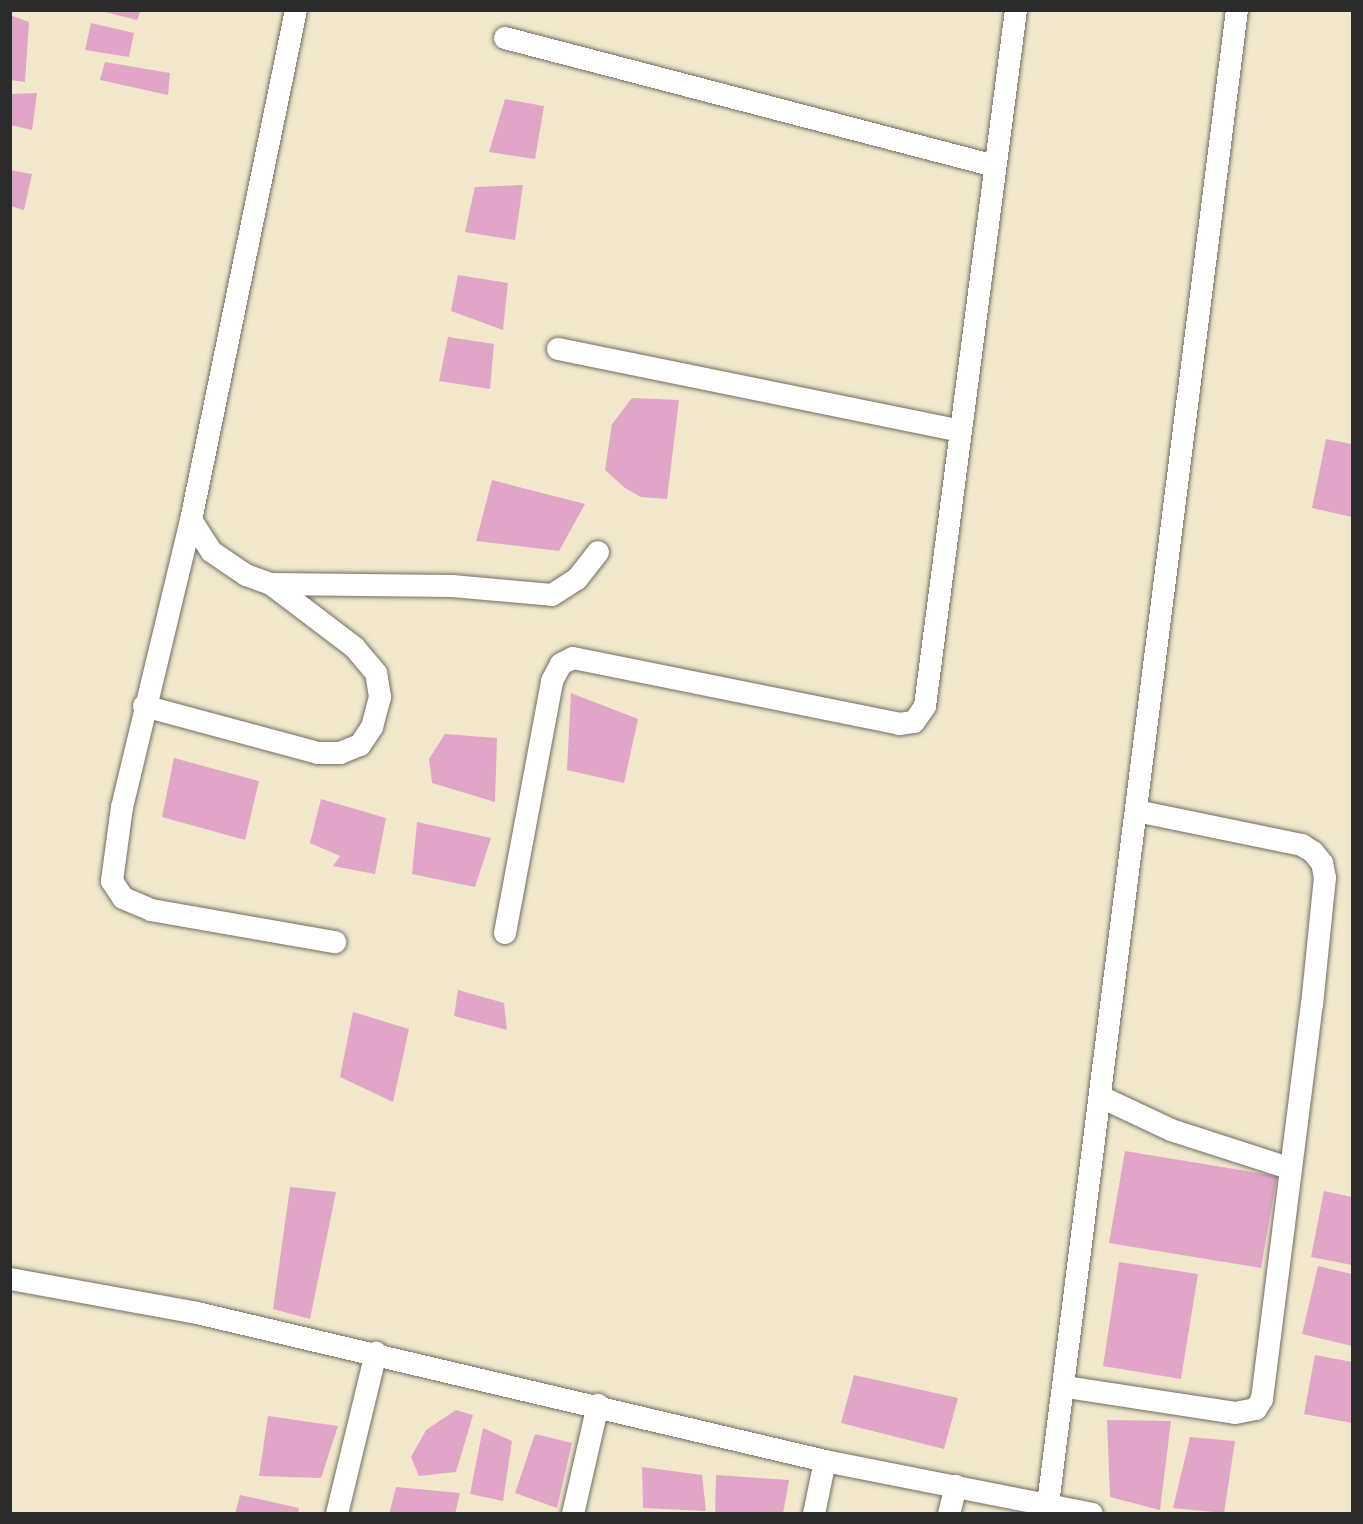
<!DOCTYPE html>
<style>
body{margin:0}
#map{position:relative;width:1363px;height:1524px;overflow:hidden;background:#f1e8cc;font-family:Cardo,serif}
div>[style]{position:absolute}
[style*='--x']{left:calc(var(--x)*1px);top:calc(var(--y)*1px);width:calc(var(--w)*1px);rotate:calc(var(--a)*1deg)}
.building>*{inset:0;background:#e1a5c8}
.roads{filter:drop-shadow(0 0 2px #706d63) drop-shadow(0 0 2px #706d63)}
.street>*{height:22px;margin:-11px;padding:0 11px;transform-origin:11px;border-radius:11px;background:#fff}
span{translate:-50% -50%;white-space:nowrap;text-align:center;line-height:1.15;-webkit-text-stroke:6px #fcf5e5;paint-order:stroke}
.frame{position:absolute;inset:0;border:12px solid #2b2b2b;pointer-events:none}
</style>
<div id="map">
<div class="building">
<div style="clip-path:polygon(97px 10px,141px 10px,137px 20px)"></div>
<div style="clip-path:polygon(10px 15px,29px 22px,25px 82px,10px 80px)"></div>
<div style="clip-path:polygon(91px 23px,134px 33px,129px 57px,85px 50px)"></div>
<div style="clip-path:polygon(105px 62px,170px 73px,168px 95px,100px 80px)"></div>
<div style="clip-path:polygon(37px 93px,32px 130px,10px 125px,10px 94px)"></div>
<div style="clip-path:polygon(505px 99px,544px 106px,535px 159px,489px 152px)"></div>
<div style="clip-path:polygon(10px 170px,32px 174px,24px 210px,10px 206px)"></div>
<div style="clip-path:polygon(523px 185px,515px 240px,465px 232px,475px 187px)"></div>
<div style="clip-path:polygon(458px 275px,508px 283px,503px 330px,451px 311px)"></div>
<div style="clip-path:polygon(448px 337px,494px 344px,490px 389px,439px 381px)"></div>
<div style="clip-path:polygon(632px 398px,679px 400px,667px 499px,641px 497px,625px 488px,605px 470px,612px 424px)"></div>
<div style="clip-path:polygon(1326px 439px,1352px 444px,1352px 517px,1312px 508px)"></div>
<div style="clip-path:polygon(492px 480px,585px 504px,559px 551px,476px 541px)"></div>
<div style="clip-path:polygon(571px 693px,638px 719px,624px 783px,567px 770px)"></div>
<div style="clip-path:polygon(445px 734px,497px 738px,495px 802px,432px 783px,429px 759px)"></div>
<div style="clip-path:polygon(174px 758px,259px 781px,245px 840px,162px 817px)"></div>
<div style="clip-path:polygon(321px 799px,386px 818px,375px 874px,333px 866px,340px 856px,310px 843px)"></div>
<div style="clip-path:polygon(417px 822px,491px 838px,475px 887px,412px 874px)"></div>
<div style="clip-path:polygon(458px 990px,504px 1003px,507px 1030px,454px 1016px)"></div>
<div style="clip-path:polygon(353px 1012px,409px 1029px,393px 1102px,340px 1077px)"></div>
<div style="clip-path:polygon(1125px 1151px,1277px 1176px,1261px 1268px,1109px 1243px)"></div>
<div style="clip-path:polygon(290px 1187px,336px 1192px,310px 1319px,273px 1309px)"></div>
<div style="clip-path:polygon(1324px 1191px,1352px 1197px,1352px 1265px,1311px 1257px)"></div>
<div style="clip-path:polygon(1119px 1262px,1198px 1274px,1181px 1379px,1103px 1366px)"></div>
<div style="clip-path:polygon(1318px 1266px,1352px 1274px,1352px 1346px,1302px 1334px)"></div>
<div style="clip-path:polygon(1315px 1355px,1352px 1362px,1352px 1423px,1304px 1414px)"></div>
<div style="clip-path:polygon(854px 1375px,958px 1398px,944px 1449px,841px 1423px)"></div>
<div style="clip-path:polygon(456px 1410px,473px 1415px,456px 1472px,419px 1476px,411px 1457px,426px 1430px)"></div>
<div style="clip-path:polygon(268px 1416px,338px 1426px,321px 1478px,259px 1476px)"></div>
<div style="clip-path:polygon(1107px 1420px,1171px 1421px,1160px 1510px,1110px 1497px)"></div>
<div style="clip-path:polygon(483px 1428px,512px 1441px,503px 1501px,470px 1494px)"></div>
<div style="clip-path:polygon(535px 1434px,572px 1443px,557px 1508px,515px 1493px)"></div>
<div style="clip-path:polygon(1190px 1437px,1235px 1441px,1224px 1513px,1173px 1508px)"></div>
<div style="clip-path:polygon(642px 1467px,702px 1475px,706px 1511px,643px 1508px)"></div>
<div style="clip-path:polygon(716px 1475px,789px 1480px,783px 1514px,715px 1514px)"></div>
<div style="clip-path:polygon(396px 1487px,460px 1493px,455px 1514px,389px 1514px)"></div>
<div style="clip-path:polygon(240px 1495px,299px 1508px,298px 1514px,235px 1514px)"></div>
</div>
<div class="roads">
<div class="street">
<div style="--x:296;--y:10;--w:521;--a:101.63"></div>
<div style="--x:191;--y:520;--w:295;--a:103.5"></div>
<div style="--x:122;--y:807;--w:75;--a:97.7"></div>
<div style="--x:112;--y:881;--w:20;--a:57"></div>
<div style="--x:123;--y:898;--w:30;--a:23"></div>
<div style="--x:151;--y:910;--w:187;--a:9.9"></div>
<div style="--x:505;--y:38;--w:506;--a:14.64"></div>
<div style="--x:558;--y:349;--w:411;--a:11.5"></div>
<div style="--x:191;--y:520;--w:38;--a:57"></div>
<div style="--x:212;--y:552;--w:41;--a:34.1"></div>
<div style="--x:246;--y:575;--w:27;--a:20"></div>
<div style="--x:271;--y:584;--w:181;--a:0.6"></div>
<div style="--x:452;--y:586;--w:100;--a:5.1"></div>
<div style="--x:552;--y:595;--w:30;--a:-33"></div>
<div style="--x:577;--y:579;--w:34;--a:-52"></div>
<div style="--x:144;--y:706;--w:180;--a:15.1"></div>
<div style="--x:318;--y:753;--w:22;--a:0"></div>
<div style="--x:340;--y:753;--w:22;--a:-22"></div>
<div style="--x:360;--y:745;--w:22;--a:-56"></div>
<div style="--x:372;--y:727;--w:31;--a:-75"></div>
<div style="--x:380;--y:697;--w:24;--a:-99"></div>
<div style="--x:376;--y:673;--w:34;--a:-130"></div>
<div style="--x:354;--y:647;--w:104;--a:-142.8"></div>
<div style="--x:505;--y:933;--w:256;--a:-79.4"></div>
<div style="--x:552;--y:681;--w:19;--a:-62"></div>
<div style="--x:561;--y:664;--w:13;--a:-27"></div>
<div style="--x:573;--y:658;--w:333;--a:11.4"></div>
<div style="--x:899;--y:724;--w:15;--a:-8"></div>
<div style="--x:914;--y:722;--w:19;--a:-55"></div>
<div style="--x:925;--y:706;--w:702;--a:-82.55"></div>
<div style="--x:1101;--y:1097;--w:77;--a:25.2"></div>
<div style="--x:1171;--y:1130;--w:124;--a:17.9"></div>
<div style="--x:10;--y:1279;--w:190;--a:10.3"></div>
<div style="--x:197;--y:1313;--w:645;--a:13.26"></div>
<div style="--x:825;--y:1461;--w:272;--a:11.2"></div>
<div style="--x:1066;--y:1387;--w:171;--a:8.7"></div>
<div style="--x:1235;--y:1413;--w:21;--a:-11"></div>
<div style="--x:1256;--y:1409;--w:12;--a:-59"></div>
<div style="--x:1262;--y:1399;--w:397;--a:-82.8"></div>
<div style="--x:1312;--y:1005;--w:128;--a:-84.2"></div>
<div style="--x:1325;--y:878;--w:15;--a:-101"></div>
<div style="--x:1322;--y:863;--w:14;--a:-129"></div>
<div style="--x:1313;--y:852;--w:13;--a:-148"></div>
<div style="--x:1302;--y:845;--w:169;--a:-168.4"></div>
<div style="--x:1048;--y:1504;--w:1506;--a:-82.79"></div>
<div style="--x:337;--y:1514;--w:166;--a:-76.4"></div>
<div style="--x:573;--y:1514;--w:112;--a:-77.1"></div>
<div style="--x:814;--y:1514;--w:54;--a:-78.3"></div>
<div style="--x:949;--y:1514;--w:29;--a:-76"></div>
</div>
</div>
<div class="frame"></div>
</div>
